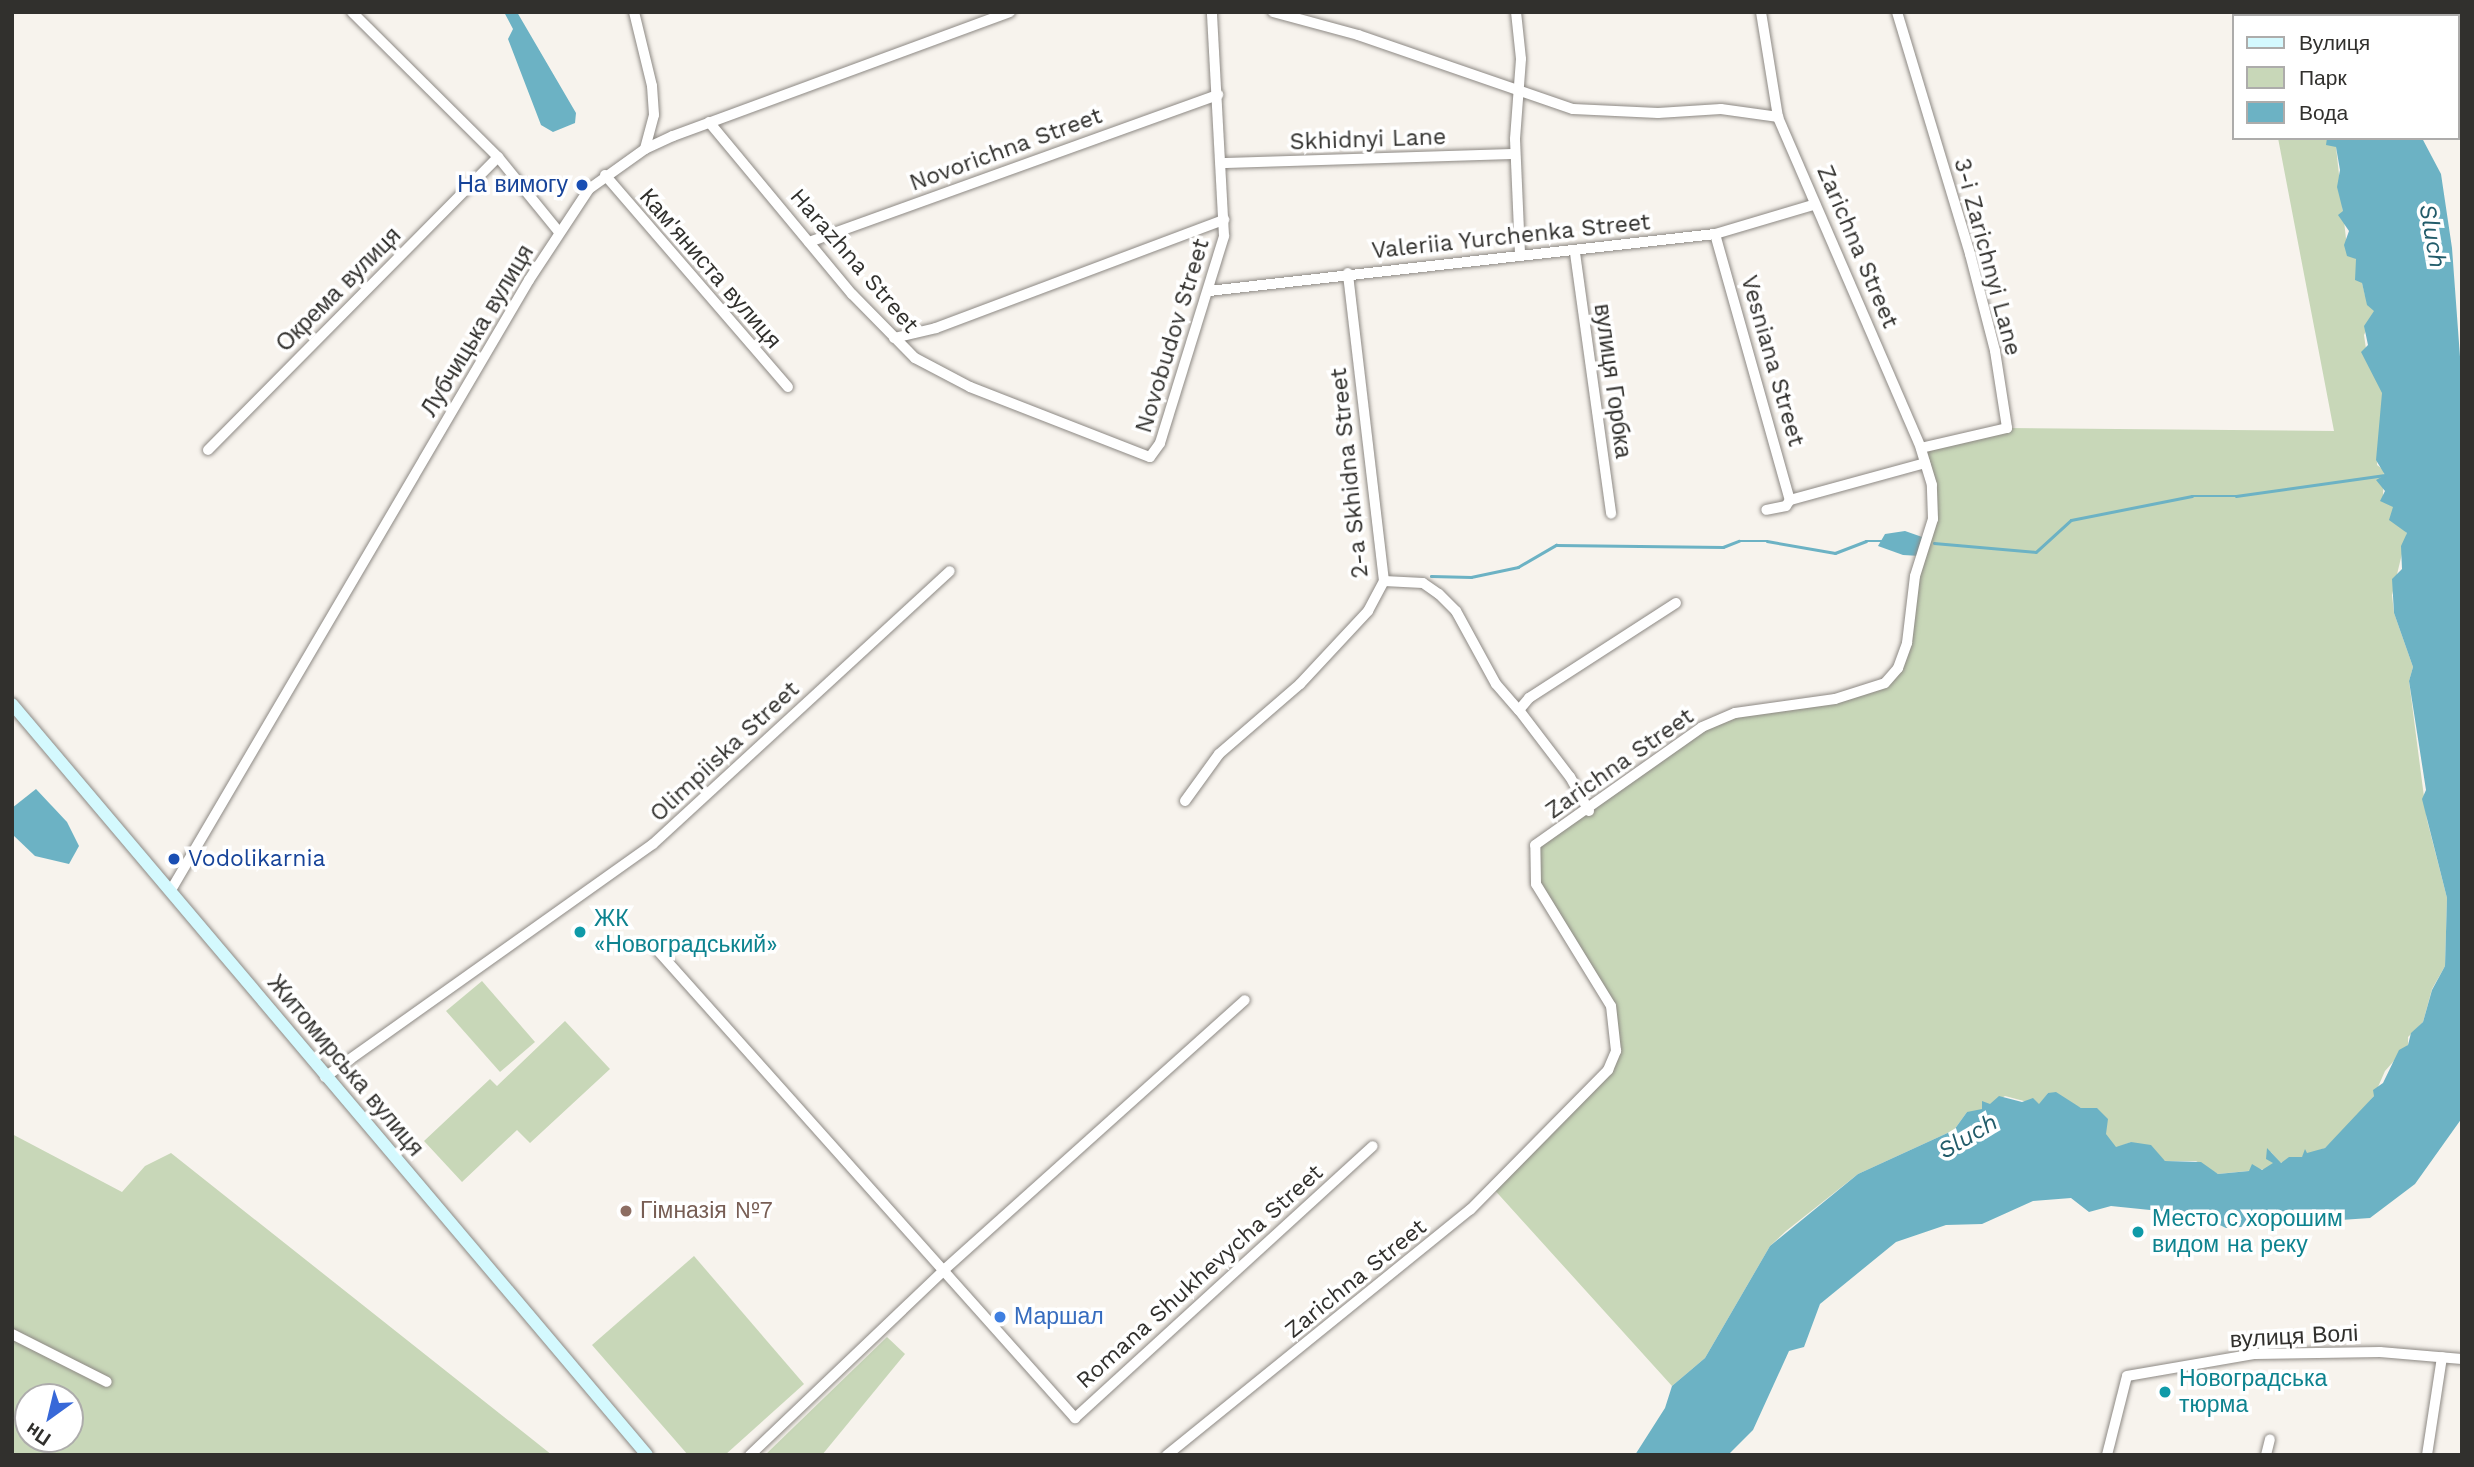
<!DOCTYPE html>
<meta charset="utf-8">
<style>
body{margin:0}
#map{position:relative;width:2474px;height:1467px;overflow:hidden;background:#f7f3ed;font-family:"Work Sans",sans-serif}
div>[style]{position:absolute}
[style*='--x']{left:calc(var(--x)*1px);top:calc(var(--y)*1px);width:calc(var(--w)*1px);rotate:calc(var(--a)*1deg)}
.green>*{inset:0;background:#c8d7b8}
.water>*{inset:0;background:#6cb2c4}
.stream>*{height:2.5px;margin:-1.25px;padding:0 1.25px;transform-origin:1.25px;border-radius:1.25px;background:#6cb2c4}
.roads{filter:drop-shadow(0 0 2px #8d8984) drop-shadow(0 0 2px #8d8984)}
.minor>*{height:10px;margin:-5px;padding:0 5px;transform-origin:5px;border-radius:5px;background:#fff}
.secondary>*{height:12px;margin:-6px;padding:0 6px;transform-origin:6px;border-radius:6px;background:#d4f9fe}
.dots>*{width:19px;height:19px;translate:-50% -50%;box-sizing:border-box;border:4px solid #fff;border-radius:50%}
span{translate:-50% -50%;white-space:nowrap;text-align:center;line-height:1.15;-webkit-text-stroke:7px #fff;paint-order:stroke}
.street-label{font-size:23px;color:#31302d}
.transit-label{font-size:23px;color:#164399}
.right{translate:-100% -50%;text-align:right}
.left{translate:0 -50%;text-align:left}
.culture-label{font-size:23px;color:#0d838f}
.education-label{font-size:23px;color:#785e54}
.shop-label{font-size:23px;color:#366cbe}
.water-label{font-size:24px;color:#225c6a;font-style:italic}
.frame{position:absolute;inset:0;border:14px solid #31302d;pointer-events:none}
.legend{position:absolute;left:2232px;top:14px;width:228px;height:126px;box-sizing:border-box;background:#fff;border:2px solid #adacab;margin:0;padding:9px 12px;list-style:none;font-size:21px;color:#31302d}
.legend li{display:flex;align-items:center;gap:14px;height:35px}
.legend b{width:35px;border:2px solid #adacab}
.north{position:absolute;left:14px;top:1383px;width:70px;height:70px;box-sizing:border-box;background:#fff;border:2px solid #adacab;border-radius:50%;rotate:214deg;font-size:19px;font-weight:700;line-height:28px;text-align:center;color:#31302d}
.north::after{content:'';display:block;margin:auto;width:24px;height:32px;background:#3768d8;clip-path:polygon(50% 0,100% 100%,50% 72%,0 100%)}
</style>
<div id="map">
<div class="green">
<div style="clip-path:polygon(2278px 138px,2327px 138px,2336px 147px,2347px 248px,2356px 259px,2365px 295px,2375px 311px,2364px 335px,2368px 363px,2383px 393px,2377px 465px,2384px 470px,2383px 495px,2393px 506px,2394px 521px,2407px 533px,2392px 595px,2394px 613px,2413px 667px,2409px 681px,2427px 820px,2447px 898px,2445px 966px,2432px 989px,2423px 1022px,2408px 1037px,2408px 1045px,2385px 1071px,2374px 1096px,2347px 1127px,2325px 1148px,2302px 1157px,2280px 1163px,2271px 1152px,2274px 1163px,2267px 1169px,2218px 1174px,2196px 1161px,2165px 1161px,2131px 1142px,2116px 1148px,2081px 1108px,2048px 1093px,2039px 1105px,2005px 1096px,1978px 1112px,1967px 1112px,1954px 1130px,1858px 1174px,1786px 1231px,1770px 1246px,1705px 1358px,1672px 1386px,1491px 1186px,1608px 1070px,1616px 1051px,1611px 1006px,1536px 884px,1535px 845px,1648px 763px,1735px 713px,1867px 690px,1898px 668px,1915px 576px,1933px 519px,1921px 448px,2007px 428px,2334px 431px)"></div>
<div style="clip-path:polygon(482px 981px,535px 1042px,500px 1072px,446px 1011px)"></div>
<div style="clip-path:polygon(565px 1021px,610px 1069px,530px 1143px,517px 1130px,462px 1182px,424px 1141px,490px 1079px,497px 1086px)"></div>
<div style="clip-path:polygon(evenodd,12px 1134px,122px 1192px,145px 1166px,171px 1153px,552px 1455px,12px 1455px,12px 1134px,28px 1397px,70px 1397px,70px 1439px,28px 1439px,28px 1397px)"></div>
<div style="clip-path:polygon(694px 1256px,804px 1384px,725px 1455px,688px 1455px,592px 1345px)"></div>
<div style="clip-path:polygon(887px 1337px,905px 1354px,822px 1455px,765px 1455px)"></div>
</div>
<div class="water">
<div style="clip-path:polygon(504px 12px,517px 12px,576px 113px,575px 123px,553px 132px,541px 125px,508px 39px,513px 29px)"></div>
<div style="clip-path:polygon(2305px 12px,2397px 12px,2307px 16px)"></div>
<div style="clip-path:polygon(2327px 138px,2422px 138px,2441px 174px,2452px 248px,2462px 384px,2462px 1118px,2415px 1184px,2370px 1218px,2226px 1228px,2199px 1215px,2111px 1206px,2089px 1212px,2071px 1198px,2033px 1201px,1982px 1224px,1946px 1225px,1896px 1242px,1820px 1304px,1804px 1347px,1789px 1351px,1753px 1430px,1728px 1455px,1635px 1455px,1665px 1408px,1672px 1386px,1705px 1358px,1770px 1246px,1858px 1174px,1954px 1130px,1967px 1112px,1982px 1109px,1982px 1101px,1990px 1104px,1999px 1096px,2022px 1102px,2033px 1098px,2039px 1104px,2048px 1093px,2056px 1092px,2081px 1108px,2097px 1108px,2108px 1119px,2106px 1134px,2116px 1147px,2131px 1142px,2151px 1145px,2165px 1161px,2201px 1162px,2218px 1174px,2249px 1171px,2252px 1164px,2262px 1170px,2273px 1163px,2266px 1159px,2267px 1148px,2281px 1163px,2289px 1157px,2302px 1157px,2305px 1149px,2307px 1153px,2325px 1148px,2374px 1096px,2373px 1090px,2383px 1083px,2399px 1050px,2408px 1045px,2411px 1033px,2423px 1022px,2432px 990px,2445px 966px,2447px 898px,2422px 799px,2426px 790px,2409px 681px,2413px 667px,2394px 613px,2392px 579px,2402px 569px,2401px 546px,2407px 533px,2389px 520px,2393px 507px,2380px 501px,2385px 491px,2376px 480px,2385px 475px,2376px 460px,2382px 393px,2361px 352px,2368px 345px,2364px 326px,2374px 311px,2367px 305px,2362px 283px,2355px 280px,2356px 259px,2347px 256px,2344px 245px,2349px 231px,2338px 215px,2343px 211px,2337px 187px,2340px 170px,2336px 147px,2326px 145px)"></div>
<div style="clip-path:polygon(1905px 531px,1925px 538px,1920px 556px,1903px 555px,1878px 546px,1885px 534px)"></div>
<div style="clip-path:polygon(36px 789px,67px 822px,79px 846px,69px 864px,35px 856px,12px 834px,12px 808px)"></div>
</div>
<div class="stream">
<div style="--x:1934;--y:543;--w:102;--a:5"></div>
<div style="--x:2036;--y:552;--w:47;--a:-42.4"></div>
<div style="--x:2071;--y:520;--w:123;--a:-11.2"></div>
<div style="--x:2192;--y:496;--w:44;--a:0"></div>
<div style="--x:2236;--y:496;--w:150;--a:-8"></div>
<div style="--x:1431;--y:576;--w:40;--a:1.4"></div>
<div style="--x:1471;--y:577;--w:48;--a:-12"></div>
<div style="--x:1518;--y:567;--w:44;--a:-30.1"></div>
<div style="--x:1556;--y:545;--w:167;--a:0.7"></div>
<div style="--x:1723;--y:547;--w:17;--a:-21"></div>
<div style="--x:1739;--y:541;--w:28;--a:0"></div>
<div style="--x:1767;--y:541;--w:69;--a:10"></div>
<div style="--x:1835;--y:553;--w:33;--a:-21"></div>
<div style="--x:1866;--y:541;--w:16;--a:0"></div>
</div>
<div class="roads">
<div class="minor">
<div style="--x:352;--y:12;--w:206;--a:44.8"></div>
<div style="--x:498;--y:157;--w:97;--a:50.9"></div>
<div style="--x:634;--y:12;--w:76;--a:76.3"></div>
<div style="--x:652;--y:86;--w:29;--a:86"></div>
<div style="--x:654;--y:115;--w:35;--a:105"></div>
<div style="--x:1273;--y:12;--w:88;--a:15.1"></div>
<div style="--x:1358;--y:35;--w:227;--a:19"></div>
<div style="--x:1573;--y:109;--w:85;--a:2.7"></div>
<div style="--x:1658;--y:113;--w:63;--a:-3.6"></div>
<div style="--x:1721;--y:109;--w:58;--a:8"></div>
<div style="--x:1516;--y:12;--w:47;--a:83.9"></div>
<div style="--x:1521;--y:59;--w:80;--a:94.3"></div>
<div style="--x:1515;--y:139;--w:116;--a:87.5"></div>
<div style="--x:1897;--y:12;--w:253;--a:73.2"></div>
<div style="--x:1970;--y:254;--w:100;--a:75.5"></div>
<div style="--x:1995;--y:351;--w:78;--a:81.1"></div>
<div style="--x:2007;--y:428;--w:88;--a:166.9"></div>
<div style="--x:2458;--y:22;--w:6;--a:-45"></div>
<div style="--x:709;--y:122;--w:224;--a:50.3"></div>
<div style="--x:852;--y:294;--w:90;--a:45.5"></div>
<div style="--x:915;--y:358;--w:62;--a:27.8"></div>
<div style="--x:970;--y:387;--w:193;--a:21.3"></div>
<div style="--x:1150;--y:457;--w:17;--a:-54"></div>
<div style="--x:1160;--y:443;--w:217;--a:-72.8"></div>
<div style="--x:1224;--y:236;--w:224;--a:-93.1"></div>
<div style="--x:1223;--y:163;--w:292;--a:-1.8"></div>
<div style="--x:605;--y:175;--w:280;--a:49.2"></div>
<div style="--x:1715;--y:234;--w:276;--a:74.3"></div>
<div style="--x:1790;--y:500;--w:7;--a:124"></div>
<div style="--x:1786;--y:506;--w:20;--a:169"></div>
<div style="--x:809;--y:242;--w:435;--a:-19.8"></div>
<div style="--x:1575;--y:253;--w:263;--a:82.1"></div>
<div style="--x:1209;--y:291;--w:509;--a:-6.43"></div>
<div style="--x:1715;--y:234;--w:102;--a:-16.5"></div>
<div style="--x:894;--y:338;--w:43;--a:-13.4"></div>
<div style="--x:936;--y:328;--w:308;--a:-20.6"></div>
<div style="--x:208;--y:450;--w:412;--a:-45.3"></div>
<div style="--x:1790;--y:500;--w:140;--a:-15.3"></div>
<div style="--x:1384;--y:581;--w:39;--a:3"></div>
<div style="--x:1423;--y:583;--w:19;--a:35"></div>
<div style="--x:1439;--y:594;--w:24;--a:45"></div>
<div style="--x:1456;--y:611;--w:83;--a:61.3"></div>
<div style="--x:1496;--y:684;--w:35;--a:49"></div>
<div style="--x:1185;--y:801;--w:58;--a:-54.1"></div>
<div style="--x:1219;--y:754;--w:107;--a:-40.8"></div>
<div style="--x:1300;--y:684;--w:100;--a:-47"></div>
<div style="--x:1368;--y:611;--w:34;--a:-62"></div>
<div style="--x:1384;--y:581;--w:310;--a:-96.7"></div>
<div style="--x:1589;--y:811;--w:39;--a:-119"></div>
<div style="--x:1570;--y:777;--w:84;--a:-127.3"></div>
<div style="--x:1519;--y:710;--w:16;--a:-50"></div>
<div style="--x:1529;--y:698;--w:175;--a:-32.9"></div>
<div style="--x:171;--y:890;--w:707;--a:-59.59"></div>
<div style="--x:529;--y:280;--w:109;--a:-56.6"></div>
<div style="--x:589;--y:189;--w:69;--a:-35.5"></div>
<div style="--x:645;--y:149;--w:31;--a:-25"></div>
<div style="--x:673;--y:136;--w:359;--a:-20.2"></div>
<div style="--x:659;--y:952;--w:625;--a:48.24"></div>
<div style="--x:1075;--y:1418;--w:403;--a:-42.4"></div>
<div style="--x:325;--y:1077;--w:402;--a:-35.4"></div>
<div style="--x:653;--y:844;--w:403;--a:-42.6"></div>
<div style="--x:12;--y:1334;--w:106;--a:26.8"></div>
<div style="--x:750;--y:1455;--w:268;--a:-43.6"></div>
<div style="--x:944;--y:1270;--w:404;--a:-41.9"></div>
<div style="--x:1167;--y:1455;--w:390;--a:-39"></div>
<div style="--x:1470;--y:1210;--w:197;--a:-45.4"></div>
<div style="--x:1608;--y:1070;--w:21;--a:-67"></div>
<div style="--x:1616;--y:1051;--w:45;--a:-96.3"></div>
<div style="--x:1611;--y:1006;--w:143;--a:-121.6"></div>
<div style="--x:1536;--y:884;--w:39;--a:-91"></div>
<div style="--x:1535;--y:845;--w:204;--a:-35.2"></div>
<div style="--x:1702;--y:727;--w:36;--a:-23"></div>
<div style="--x:1735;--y:713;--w:101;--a:-8"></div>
<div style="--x:1835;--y:699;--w:52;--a:-17.7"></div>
<div style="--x:1885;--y:683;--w:20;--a:-49"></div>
<div style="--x:1898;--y:668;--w:27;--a:-70"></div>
<div style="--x:1907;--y:643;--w:67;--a:-83.2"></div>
<div style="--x:1915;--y:576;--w:60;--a:-72.5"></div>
<div style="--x:1933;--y:519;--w:34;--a:-92"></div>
<div style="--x:1932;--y:485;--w:39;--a:-107"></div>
<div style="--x:1921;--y:448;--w:361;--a:-113.4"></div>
<div style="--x:1778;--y:117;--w:106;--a:-99.2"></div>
<div style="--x:2107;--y:1455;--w:81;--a:-75.8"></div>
<div style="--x:2127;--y:1376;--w:130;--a:-9.8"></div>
<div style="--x:2255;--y:1354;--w:125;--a:-0.9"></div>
<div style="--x:2380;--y:1352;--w:82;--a:4.9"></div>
<div style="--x:2266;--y:1455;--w:16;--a:-76"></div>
<div style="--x:2427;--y:1455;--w:99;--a:-81.3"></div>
</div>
<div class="secondary">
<div style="--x:12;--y:704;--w:983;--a:49.78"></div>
</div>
</div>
<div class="dots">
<div style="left:582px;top:185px;background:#1a4fb4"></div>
<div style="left:174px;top:859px;background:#1a4fb4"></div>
<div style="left:580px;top:932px;background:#0f9aa8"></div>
<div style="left:626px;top:1211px;background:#8d6e63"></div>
<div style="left:2138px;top:1232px;background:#0f9aa8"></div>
<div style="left:1000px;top:1317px;background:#3f7fe0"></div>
<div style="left:2165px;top:1392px;background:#0f9aa8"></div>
</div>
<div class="street-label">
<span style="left:1368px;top:140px;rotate:-2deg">Skhidnyi Lane</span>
<span style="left:1006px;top:150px;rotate:-20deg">Novorichna Street</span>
<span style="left:1511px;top:237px;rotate:-6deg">Valeriia Yurchenka Street</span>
<span style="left:1857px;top:247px;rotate:67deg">Zarichna Street</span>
<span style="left:1987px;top:257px;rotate:75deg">3-i Zarichnyi Lane</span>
<span style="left:854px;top:261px;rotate:49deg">Harazhna Street</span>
<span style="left:710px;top:269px;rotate:49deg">Кам'яниста вулиця</span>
<span style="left:339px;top:290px;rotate:-45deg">Окрема вулиця</span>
<span style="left:478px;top:331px;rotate:-59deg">Лубчицька вулиця</span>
<span style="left:1173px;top:336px;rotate:-73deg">Novobudov Street</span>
<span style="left:1772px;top:361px;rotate:74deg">Vesniana Street</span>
<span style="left:1612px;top:381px;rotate:82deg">вулиця Горбка</span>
<span style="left:1350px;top:473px;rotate:-96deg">2-a Skhidna Street</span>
<span style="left:725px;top:752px;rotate:-43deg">Olimpiiska Street</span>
<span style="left:1620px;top:764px;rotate:-35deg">Zarichna Street</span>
<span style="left:345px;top:1066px;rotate:50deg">Житомирська вулиця</span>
<span style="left:1200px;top:1277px;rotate:-42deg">Romana Shukhevycha Street</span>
<span style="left:1356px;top:1279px;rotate:-39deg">Zarichna Street</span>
<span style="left:2294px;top:1337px;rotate:-3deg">вулиця Волі</span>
</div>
<div class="transit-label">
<span class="right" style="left:568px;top:185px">На вимогу</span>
<span class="left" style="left:188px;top:859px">Vodolikarnia</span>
</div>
<div class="culture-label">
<span class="left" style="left:594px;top:932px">ЖК<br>«Новоградський»</span>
<span class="left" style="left:2152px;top:1232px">Место с хорошим<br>видом на реку</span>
<span class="left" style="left:2179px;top:1392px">Новоградська<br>тюрма</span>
</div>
<div class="education-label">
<span class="left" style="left:640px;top:1211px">Гімназія №7</span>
</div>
<div class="shop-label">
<span class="left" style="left:1014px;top:1317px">Маршал</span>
</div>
<div class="water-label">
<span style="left:2432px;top:236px;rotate:80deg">Sluch</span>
<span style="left:1968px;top:1137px;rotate:-31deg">Sluch</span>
</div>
<div class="frame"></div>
<ul class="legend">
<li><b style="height:9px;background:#d4f9fe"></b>Вулиця</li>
<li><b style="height:19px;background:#c8d7b8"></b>Парк</li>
<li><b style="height:19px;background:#6cb2c4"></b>Вода</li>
</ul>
<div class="north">Пн</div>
</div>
